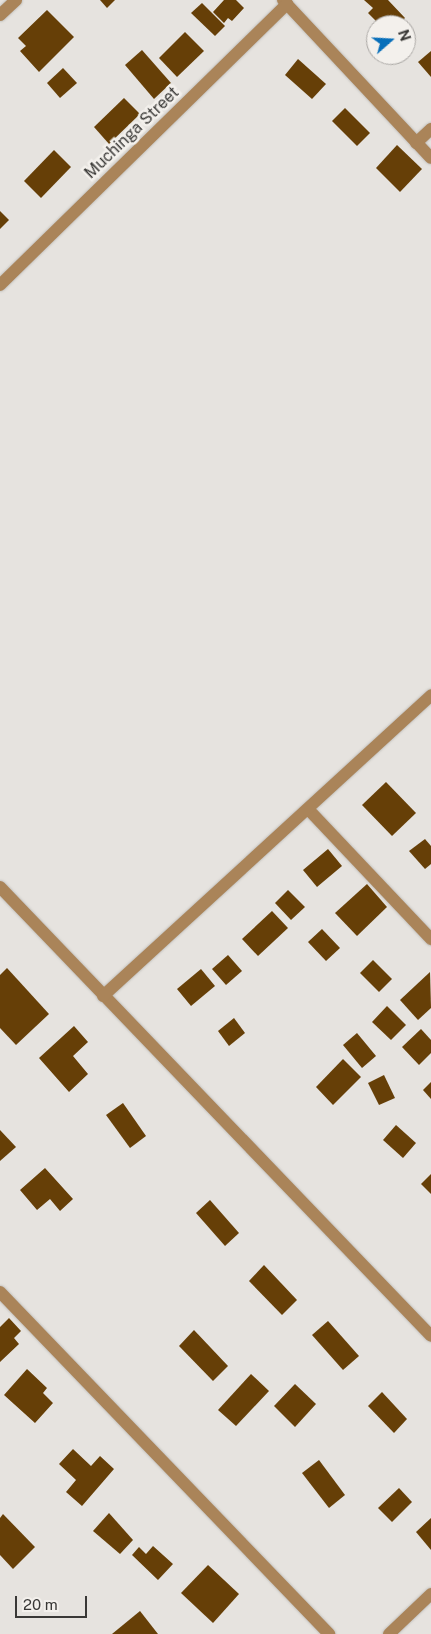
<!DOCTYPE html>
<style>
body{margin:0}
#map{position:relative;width:431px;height:1634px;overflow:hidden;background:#e6e3df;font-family:"Public Sans",sans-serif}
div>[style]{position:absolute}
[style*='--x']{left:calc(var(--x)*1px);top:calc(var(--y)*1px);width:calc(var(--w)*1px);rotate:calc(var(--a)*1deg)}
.building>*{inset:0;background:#663f07}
.roads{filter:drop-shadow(0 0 1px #c3c1bd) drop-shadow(0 0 1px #c3c1bd)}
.minor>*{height:12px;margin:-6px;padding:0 6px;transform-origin:6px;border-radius:6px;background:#aa8459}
span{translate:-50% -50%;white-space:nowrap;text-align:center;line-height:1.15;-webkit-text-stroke:5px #f3f0ec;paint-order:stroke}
.street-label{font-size:16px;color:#393836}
.north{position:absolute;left:366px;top:15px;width:50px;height:50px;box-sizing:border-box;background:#f3f0ec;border:1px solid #a9a6a3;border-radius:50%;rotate:71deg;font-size:14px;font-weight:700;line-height:20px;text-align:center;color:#393836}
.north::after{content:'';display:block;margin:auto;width:18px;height:22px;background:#086fba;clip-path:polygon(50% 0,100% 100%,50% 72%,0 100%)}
.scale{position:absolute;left:15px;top:1596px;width:72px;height:22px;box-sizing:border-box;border:2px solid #393836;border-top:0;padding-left:6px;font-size:15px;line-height:18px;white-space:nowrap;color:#393836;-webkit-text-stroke:4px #f3f0ec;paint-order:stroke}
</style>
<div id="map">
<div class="building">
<div style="clip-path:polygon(100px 0,115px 0,107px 8px)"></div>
<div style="clip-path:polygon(224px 0,236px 0,244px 8px,232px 21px,228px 18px,224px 23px,213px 12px)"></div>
<div style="clip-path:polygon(364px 0,388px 0,405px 18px,398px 25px,380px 25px,368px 13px,373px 8px)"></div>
<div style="clip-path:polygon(202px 3px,225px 26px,215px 36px,191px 13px)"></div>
<div style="clip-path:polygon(47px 10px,74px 37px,39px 72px,20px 51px,26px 46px,18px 38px)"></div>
<div style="clip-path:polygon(185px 32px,204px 51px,177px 77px,159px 58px)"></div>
<div style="clip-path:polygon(142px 50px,171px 83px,154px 99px,125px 65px)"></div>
<div style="clip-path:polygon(431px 51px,431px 77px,418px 62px)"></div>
<div style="clip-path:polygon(298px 59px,326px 84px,312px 99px,285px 75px)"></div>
<div style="clip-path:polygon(63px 68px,77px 83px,60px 98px,47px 83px)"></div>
<div style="clip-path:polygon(124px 98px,140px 114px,109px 144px,94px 127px)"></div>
<div style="clip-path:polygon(345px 108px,370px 133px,357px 146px,332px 121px)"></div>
<div style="clip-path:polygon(397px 145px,422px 169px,400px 192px,376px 168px)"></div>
<div style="clip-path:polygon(54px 150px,71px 167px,41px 198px,24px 181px)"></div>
<div style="clip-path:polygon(0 211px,9px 220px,0 229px)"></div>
<div style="clip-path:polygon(386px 782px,416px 813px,392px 836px,362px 805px)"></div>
<div style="clip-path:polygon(425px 839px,431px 846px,431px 864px,425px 869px,409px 851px)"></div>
<div style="clip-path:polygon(328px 849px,342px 866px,317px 887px,303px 870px)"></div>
<div style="clip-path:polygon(367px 884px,387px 907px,357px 936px,335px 913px)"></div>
<div style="clip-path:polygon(288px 890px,305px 907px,291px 920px,275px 903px)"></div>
<div style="clip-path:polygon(272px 911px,288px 928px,258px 956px,242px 939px)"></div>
<div style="clip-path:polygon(322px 929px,340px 948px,326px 961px,308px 942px)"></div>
<div style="clip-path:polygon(228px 955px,242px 971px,226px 985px,212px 969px)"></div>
<div style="clip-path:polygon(373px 960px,392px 979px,379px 992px,360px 973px)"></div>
<div style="clip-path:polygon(7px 968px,49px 1014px,16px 1045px,0 1028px,0 975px)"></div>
<div style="clip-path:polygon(201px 969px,215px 986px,191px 1006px,177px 989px)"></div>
<div style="clip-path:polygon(430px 972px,431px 1008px,418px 1020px,400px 1000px)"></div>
<div style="clip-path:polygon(387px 1006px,406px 1025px,391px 1040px,372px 1022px)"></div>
<div style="clip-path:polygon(234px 1018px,245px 1033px,229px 1046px,218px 1031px)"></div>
<div style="clip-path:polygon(74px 1026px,88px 1042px,73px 1056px,88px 1074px,69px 1092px,39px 1058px)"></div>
<div style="clip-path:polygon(421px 1029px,431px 1040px,431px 1053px,419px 1065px,402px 1047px)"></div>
<div style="clip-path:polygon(357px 1033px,376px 1056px,362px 1068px,343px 1045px)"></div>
<div style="clip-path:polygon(343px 1059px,361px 1077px,333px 1105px,316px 1087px)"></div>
<div style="clip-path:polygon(384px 1075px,395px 1098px,379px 1105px,368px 1083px)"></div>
<div style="clip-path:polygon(431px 1082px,431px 1099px,423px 1090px)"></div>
<div style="clip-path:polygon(123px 1103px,146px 1136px,130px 1148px,106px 1115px)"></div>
<div style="clip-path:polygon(396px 1125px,416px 1143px,403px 1158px,383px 1140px)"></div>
<div style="clip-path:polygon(0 1130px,16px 1147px,0 1161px)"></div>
<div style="clip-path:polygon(45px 1168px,73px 1199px,60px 1211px,50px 1199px,37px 1210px,20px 1190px)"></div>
<div style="clip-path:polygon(431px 1174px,431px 1194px,421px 1184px)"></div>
<div style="clip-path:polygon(210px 1200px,239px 1233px,225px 1246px,196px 1213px)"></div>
<div style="clip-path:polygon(264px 1265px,297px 1300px,282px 1315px,249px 1281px)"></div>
<div style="clip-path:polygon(9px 1318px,21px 1331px,14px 1338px,19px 1344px,0 1362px,0 1327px)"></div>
<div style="clip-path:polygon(328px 1321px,359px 1356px,343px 1370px,312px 1335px)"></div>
<div style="clip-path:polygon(194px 1330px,228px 1366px,213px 1381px,179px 1346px)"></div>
<div style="clip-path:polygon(27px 1369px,47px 1388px,43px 1393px,53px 1403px,35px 1423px,4px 1395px)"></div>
<div style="clip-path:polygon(251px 1374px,269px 1391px,236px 1426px,218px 1410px)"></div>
<div style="clip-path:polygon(295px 1384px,316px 1404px,295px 1427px,274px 1406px)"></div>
<div style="clip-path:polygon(382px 1392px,407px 1419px,394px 1433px,368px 1406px)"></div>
<div style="clip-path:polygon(73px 1449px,91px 1466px,100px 1456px,114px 1469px,82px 1506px,66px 1492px,76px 1480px,59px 1464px)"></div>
<div style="clip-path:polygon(319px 1460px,345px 1495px,329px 1508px,302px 1473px)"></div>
<div style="clip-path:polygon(399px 1488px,412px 1502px,392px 1522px,378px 1508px)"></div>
<div style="clip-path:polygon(109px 1513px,133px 1540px,120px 1554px,93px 1531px)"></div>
<div style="clip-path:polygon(3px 1514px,35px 1547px,13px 1569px,0 1555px,0 1518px)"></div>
<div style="clip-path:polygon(431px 1518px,431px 1550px,416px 1532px)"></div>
<div style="clip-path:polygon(153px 1546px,173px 1564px,158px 1580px,132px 1555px,139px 1547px,146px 1554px)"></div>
<div style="clip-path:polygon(208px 1565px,239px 1594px,213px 1623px,181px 1593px)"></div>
<div style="clip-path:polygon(140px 1611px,158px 1634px,112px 1634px)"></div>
</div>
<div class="roads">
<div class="minor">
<div style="--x:283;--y:0;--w:216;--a:46.9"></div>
<div style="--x:0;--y:15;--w:22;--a:-43"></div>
<div style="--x:416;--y:143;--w:21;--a:-43"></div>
<div style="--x:0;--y:285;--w:402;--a:-44.4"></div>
<div style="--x:308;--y:809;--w:179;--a:46.6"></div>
<div style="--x:0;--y:887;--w:622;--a:46.17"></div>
<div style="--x:103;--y:996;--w:445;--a:-42.5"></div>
<div style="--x:0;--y:1292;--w:475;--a:46.1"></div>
<div style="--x:389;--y:1634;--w:58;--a:-43.6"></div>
</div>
</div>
<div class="street-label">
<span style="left:132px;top:133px;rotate:-44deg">Muchinga Street</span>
</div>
<div class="north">N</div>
<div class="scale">20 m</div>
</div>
